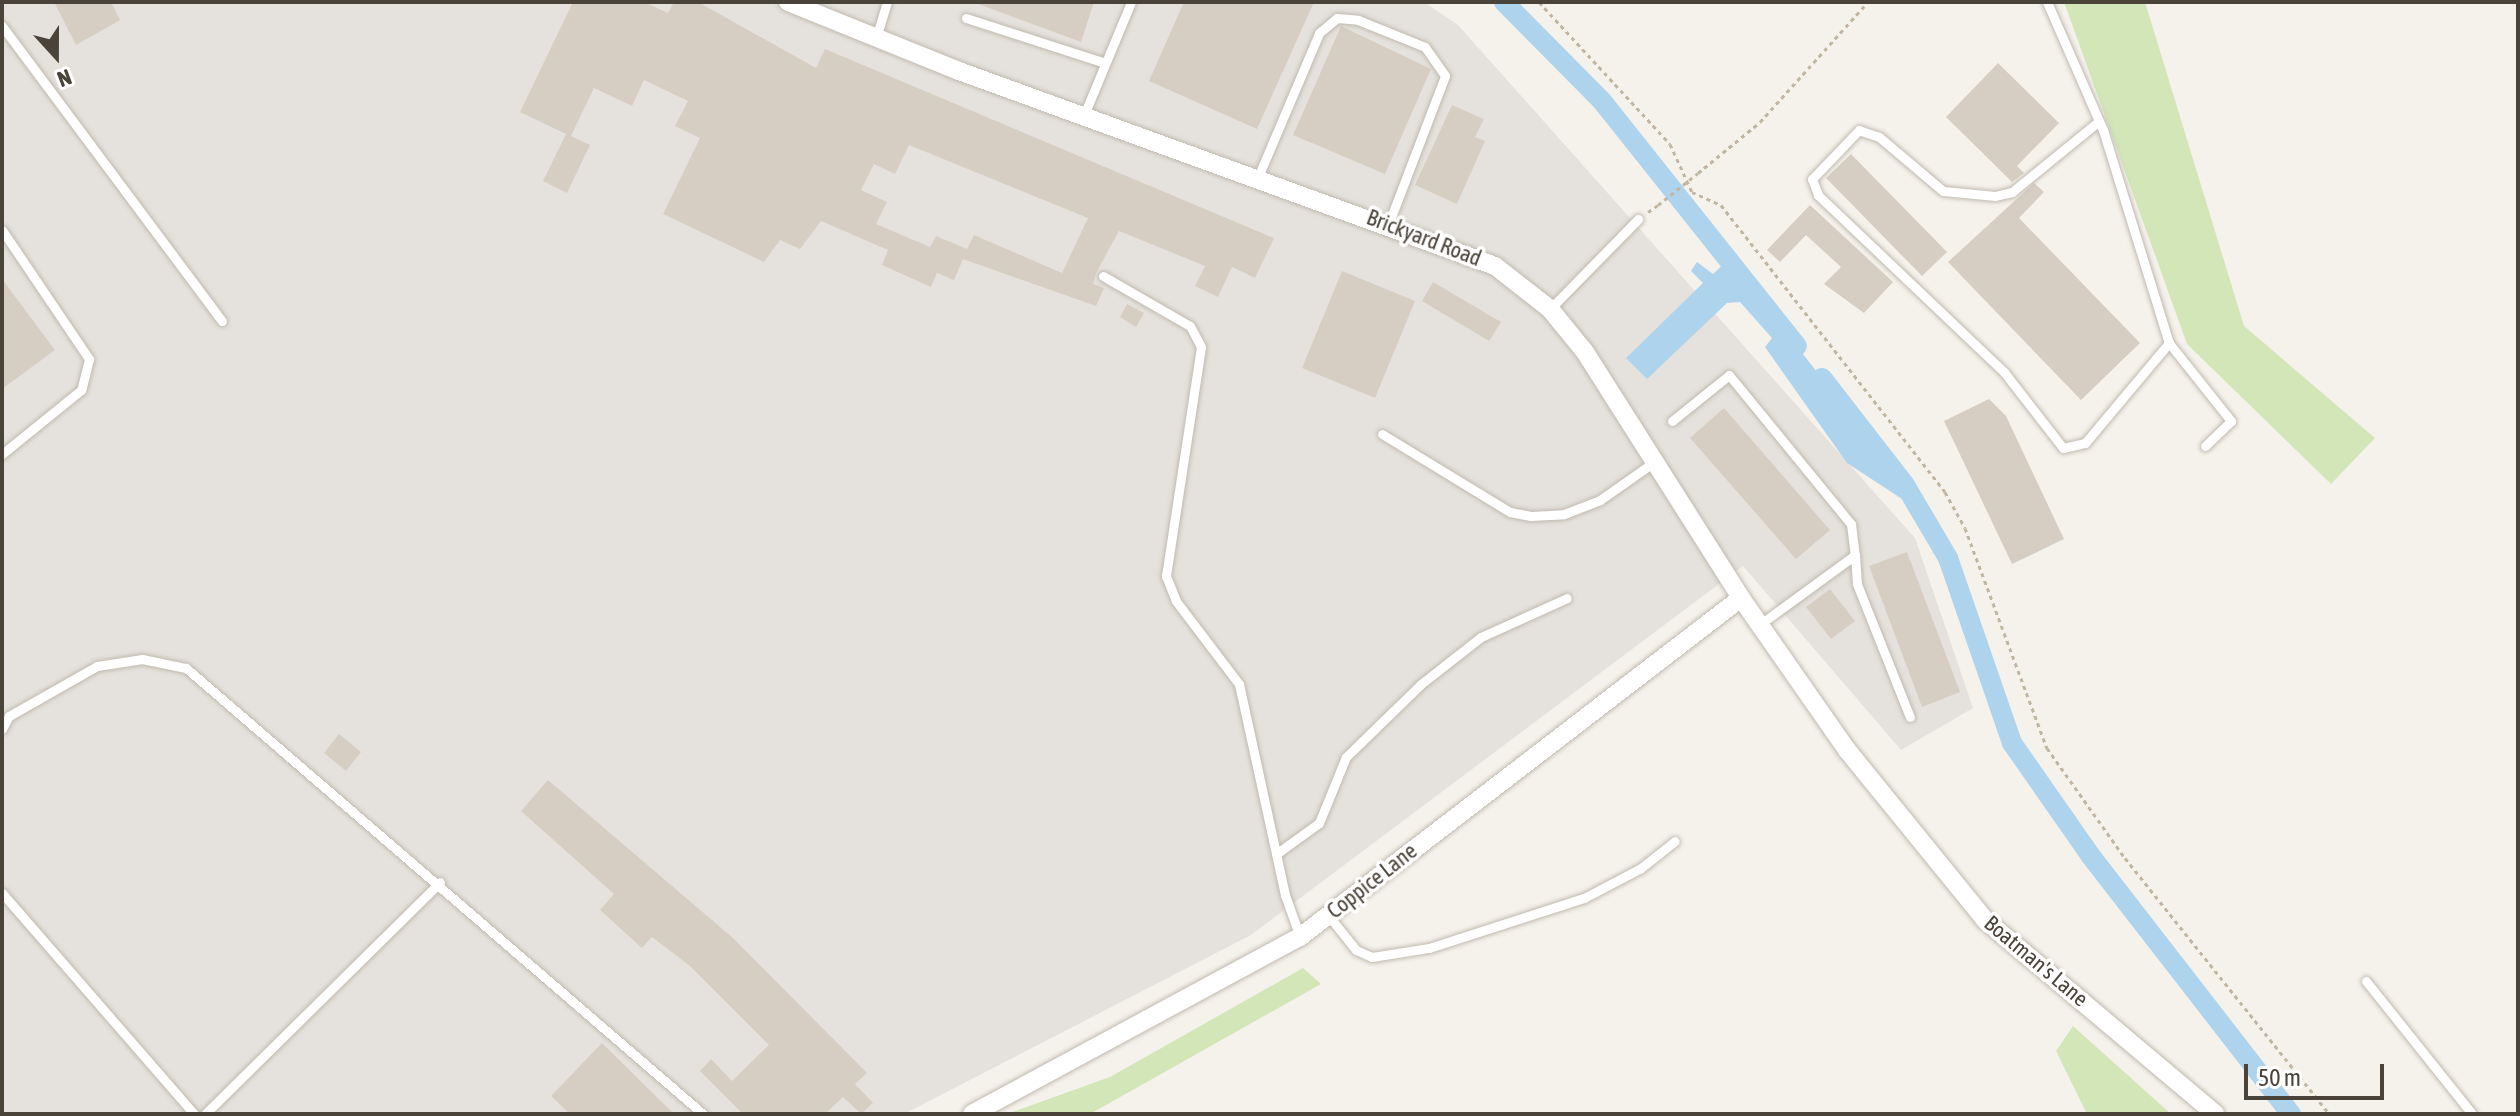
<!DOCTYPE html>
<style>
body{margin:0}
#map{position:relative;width:2520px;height:1116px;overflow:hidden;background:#f5f2ec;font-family:"Asap Condensed",sans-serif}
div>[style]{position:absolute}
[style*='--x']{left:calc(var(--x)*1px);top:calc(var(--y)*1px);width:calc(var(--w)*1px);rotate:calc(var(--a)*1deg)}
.industrial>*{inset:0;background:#e5e2dd}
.green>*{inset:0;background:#d2e6b8}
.water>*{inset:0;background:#add3ed}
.canal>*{height:20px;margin:-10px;padding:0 10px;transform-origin:10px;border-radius:10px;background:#add3ed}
.building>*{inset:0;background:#d6cec2}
.path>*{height:3px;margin-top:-1.5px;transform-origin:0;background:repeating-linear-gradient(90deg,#c1b6a1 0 4px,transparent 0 8px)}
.roads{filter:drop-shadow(0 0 2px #c0baaf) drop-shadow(0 0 2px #c0baaf)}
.lane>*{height:9px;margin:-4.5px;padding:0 4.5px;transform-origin:4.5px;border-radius:4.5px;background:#fff}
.street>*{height:18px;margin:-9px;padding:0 9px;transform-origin:9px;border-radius:9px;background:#fff}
.path-bridge>*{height:3px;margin-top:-1.5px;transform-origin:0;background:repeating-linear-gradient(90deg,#c1b6a1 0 4px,transparent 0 8px)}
span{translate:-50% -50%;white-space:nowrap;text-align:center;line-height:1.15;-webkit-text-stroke:7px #fff;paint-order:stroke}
.street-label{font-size:22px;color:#4a433a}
.frame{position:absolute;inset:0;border:4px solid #4a433a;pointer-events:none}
.north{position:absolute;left:16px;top:16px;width:80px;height:80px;-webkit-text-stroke:6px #fff;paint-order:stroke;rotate:159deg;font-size:22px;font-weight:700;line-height:32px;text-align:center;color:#4a433a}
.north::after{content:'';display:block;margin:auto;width:28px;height:36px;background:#4a433a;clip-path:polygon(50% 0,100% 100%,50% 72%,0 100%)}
.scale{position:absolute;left:2244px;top:1064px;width:140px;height:36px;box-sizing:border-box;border:4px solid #4a433a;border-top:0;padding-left:10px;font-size:24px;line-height:28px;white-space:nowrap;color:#4a433a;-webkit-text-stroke:6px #fff;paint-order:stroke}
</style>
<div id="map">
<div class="industrial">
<div style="clip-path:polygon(2px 2px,1424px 2px,1458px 25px,1915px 538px,1973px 708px,1901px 750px,1743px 566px,1251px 935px,904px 1114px,2px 1114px)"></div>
</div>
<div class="green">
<div style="clip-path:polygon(2064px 2px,2145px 2px,2244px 326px,2375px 438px,2331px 484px,2187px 344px)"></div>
<div style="clip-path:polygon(1303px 968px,1321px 984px,1090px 1114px,1007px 1114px,1110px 1077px)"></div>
<div style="clip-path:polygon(2073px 1026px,2171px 1114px,2087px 1114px,2056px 1051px)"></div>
</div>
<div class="water">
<div style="clip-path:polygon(1729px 259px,1905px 485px,1922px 512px,1847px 463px,1765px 347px,1772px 338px,1740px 302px,1727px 303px,1647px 379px,1626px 358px,1703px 283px,1691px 271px,1697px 262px,1713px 274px)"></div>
</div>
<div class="canal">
<div style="--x:1504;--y:2;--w:139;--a:45.3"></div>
<div style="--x:1602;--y:101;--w:313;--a:51.5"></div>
<div style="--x:1822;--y:378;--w:135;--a:52.2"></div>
<div style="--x:1905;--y:485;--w:85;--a:59.5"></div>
<div style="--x:1948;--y:558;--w:196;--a:70.9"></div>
<div style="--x:2012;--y:743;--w:136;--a:55.1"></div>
<div style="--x:2090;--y:855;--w:328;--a:52.2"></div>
</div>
<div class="building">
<div style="clip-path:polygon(54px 2px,111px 2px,120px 20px,76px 45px)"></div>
<div style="clip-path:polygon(evenodd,573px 2px,644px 2px,668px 13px,674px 2px,698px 2px,816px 68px,825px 49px,1274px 238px,1255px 278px,1232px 267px,1218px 297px,1195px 286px,1205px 266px,1119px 231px,1096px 273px,1093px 284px,1104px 288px,1096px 306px,963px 259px,954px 280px,937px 273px,931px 287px,882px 265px,888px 250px,821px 221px,800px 249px,780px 240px,764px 262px,663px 214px,700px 138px,675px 126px,688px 101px,644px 80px,632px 106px,594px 88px,571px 136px,590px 145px,567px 193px,543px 181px,566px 134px,520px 112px,573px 2px,909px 145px,1088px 218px,1062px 273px,974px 235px,967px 249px,936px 236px,930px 247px,876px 224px,887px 202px,861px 190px,874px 164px,895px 174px,909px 145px)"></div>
<div style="clip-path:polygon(973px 2px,1094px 2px,1081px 42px)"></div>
<div style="clip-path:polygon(1184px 2px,1314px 2px,1257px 129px,1149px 81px)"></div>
<div style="clip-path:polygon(1341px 26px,1431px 69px,1385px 174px,1293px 135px)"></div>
<div style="clip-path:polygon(1998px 63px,2059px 123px,2017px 166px,2024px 173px,2012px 182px,1946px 117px)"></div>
<div style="clip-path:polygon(1452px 105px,1484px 119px,1475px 137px,1485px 141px,1457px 204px,1415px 185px)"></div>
<div style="clip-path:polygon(1851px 154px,1947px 252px,1922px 276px,1826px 178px)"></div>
<div style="clip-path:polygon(2034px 183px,2044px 192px,2019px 218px,2140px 343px,2081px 400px,1948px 262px)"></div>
<div style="clip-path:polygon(1810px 205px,1893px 282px,1864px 313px,1824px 284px,1841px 267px,1806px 235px,1780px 262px,1767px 250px)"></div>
<div style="clip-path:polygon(1342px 271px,1415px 301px,1375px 398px,1302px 368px)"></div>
<div style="clip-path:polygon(2px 279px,55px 350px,2px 389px)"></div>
<div style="clip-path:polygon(1433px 282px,1501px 322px,1489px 341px,1422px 301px)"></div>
<div style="clip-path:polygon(1127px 304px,1144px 313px,1136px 327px,1120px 317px)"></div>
<div style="clip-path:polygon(1989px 399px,2006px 416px,2064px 539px,2012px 564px,1944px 421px)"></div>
<div style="clip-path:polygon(1724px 408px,1830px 530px,1796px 559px,1690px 438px)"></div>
<div style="clip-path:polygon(1907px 552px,1960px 692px,1922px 707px,1869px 566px)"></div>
<div style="clip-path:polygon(1830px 589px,1855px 621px,1831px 639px,1806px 607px)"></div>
<div style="clip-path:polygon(339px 734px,361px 752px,346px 771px,324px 753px)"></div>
<div style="clip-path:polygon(548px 780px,733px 938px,867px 1073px,855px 1084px,873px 1103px,861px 1114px,843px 1097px,825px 1114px,743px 1114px,700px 1071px,711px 1059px,732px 1081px,769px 1045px,690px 966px,652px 937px,642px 948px,600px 910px,614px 894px,521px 811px)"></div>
<div style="clip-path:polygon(602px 1043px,674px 1114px,570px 1114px,551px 1096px)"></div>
</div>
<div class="path">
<div style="--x:1539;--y:2;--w:193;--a:47.3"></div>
<div style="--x:1670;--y:144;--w:53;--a:65.4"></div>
<div style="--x:1692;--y:192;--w:32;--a:24"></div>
<div style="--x:1721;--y:205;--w:364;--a:52"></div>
<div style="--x:1945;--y:492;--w:41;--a:60.9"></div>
<div style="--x:1965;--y:528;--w:235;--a:69.6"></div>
<div style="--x:2047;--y:748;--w:135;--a:54.7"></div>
<div style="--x:2125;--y:858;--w:327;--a:51.4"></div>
<div style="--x:1698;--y:173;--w:80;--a:-39.4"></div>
<div style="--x:1760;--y:122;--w:161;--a:-48"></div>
<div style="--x:1648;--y:212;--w:12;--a:-35"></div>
</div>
<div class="roads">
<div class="lane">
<div style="--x:2047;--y:2;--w:140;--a:66.4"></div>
<div style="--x:2103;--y:130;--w:223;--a:72.8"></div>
<div style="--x:2169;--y:343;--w:100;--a:51.5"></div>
<div style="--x:2231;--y:421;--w:36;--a:136"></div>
<div style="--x:966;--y:18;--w:146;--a:17.9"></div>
<div style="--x:2;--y:26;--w:368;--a:53.3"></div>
<div style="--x:876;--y:38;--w:38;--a:-73"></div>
<div style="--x:1084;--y:115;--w:122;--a:-67.4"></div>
<div style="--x:2099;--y:121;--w:112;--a:140.8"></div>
<div style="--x:2012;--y:192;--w:17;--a:167"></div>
<div style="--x:1995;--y:196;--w:52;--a:-174.5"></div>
<div style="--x:1943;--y:191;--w:84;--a:-139.8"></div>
<div style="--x:1879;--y:137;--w:21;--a:-161"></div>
<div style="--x:1859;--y:130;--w:68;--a:133.8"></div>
<div style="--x:1812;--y:179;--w:17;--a:69"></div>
<div style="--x:1818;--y:195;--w:257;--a:43.6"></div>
<div style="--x:2004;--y:372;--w:96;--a:52.2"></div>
<div style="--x:2063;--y:448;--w:23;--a:-13"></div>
<div style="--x:2085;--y:443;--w:131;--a:-50"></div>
<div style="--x:1258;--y:177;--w:156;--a:-67"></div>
<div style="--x:1319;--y:33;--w:23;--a:-40"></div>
<div style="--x:1337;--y:18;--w:21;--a:5"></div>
<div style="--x:1358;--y:20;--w:72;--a:21.9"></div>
<div style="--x:1425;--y:47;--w:35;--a:55"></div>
<div style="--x:1445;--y:76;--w:160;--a:110.9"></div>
<div style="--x:2;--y:230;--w:156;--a:56"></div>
<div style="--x:89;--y:359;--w:32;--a:104"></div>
<div style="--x:81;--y:390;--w:102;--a:141"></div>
<div style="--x:1103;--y:276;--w:100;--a:29.9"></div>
<div style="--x:1190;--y:326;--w:24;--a:62"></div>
<div style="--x:1201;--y:347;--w:232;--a:98.7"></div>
<div style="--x:1166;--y:576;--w:27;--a:68"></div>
<div style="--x:1176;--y:601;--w:104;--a:52.8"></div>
<div style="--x:1239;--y:684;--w:216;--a:77.7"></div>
<div style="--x:1285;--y:895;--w:45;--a:70.3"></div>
<div style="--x:1550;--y:309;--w:126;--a:-45.6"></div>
<div style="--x:1672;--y:421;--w:73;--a:-38.9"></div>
<div style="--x:1729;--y:375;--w:193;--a:50.7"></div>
<div style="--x:1851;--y:524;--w:31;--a:83"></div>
<div style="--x:1855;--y:555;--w:119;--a:143.9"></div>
<div style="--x:1382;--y:434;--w:150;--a:31.4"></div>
<div style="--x:1510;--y:512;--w:21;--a:11"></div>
<div style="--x:1531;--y:516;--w:33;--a:-3"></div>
<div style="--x:1564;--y:514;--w:39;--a:-21"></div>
<div style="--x:1600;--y:500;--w:66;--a:-35.1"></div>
<div style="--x:1855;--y:555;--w:29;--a:86"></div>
<div style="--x:1857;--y:584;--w:143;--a:68.3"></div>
<div style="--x:2;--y:729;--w:15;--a:-62"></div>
<div style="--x:9;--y:716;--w:101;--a:-29.6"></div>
<div style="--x:97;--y:666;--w:46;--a:-8.8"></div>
<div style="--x:142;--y:659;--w:45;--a:11.6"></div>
<div style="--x:186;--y:668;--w:683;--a:40.78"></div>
<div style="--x:1276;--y:854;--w:53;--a:-35.8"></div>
<div style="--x:1319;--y:823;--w:71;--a:-67.8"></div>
<div style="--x:1346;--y:757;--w:105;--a:-44.2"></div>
<div style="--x:1421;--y:684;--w:76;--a:-38.1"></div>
<div style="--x:1481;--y:637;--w:94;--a:-24.4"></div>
<div style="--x:2;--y:893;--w:293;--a:49"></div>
<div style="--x:1328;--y:915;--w:45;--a:51.3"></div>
<div style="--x:1356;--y:950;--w:17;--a:24"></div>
<div style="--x:1372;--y:957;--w:58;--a:-9"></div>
<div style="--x:1429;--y:948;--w:163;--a:-17.9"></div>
<div style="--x:1584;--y:898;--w:64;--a:-27.8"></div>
<div style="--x:1641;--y:868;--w:43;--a:-38.5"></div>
<div style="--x:2366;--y:981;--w:170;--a:51.4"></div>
<div style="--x:205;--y:1114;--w:330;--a:-44.6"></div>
</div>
<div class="street">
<div style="--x:788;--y:2;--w:184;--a:22"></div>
<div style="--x:959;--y:71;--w:570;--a:19.99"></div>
<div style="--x:1495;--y:266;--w:70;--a:38"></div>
<div style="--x:1550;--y:309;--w:55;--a:50.9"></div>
<div style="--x:1585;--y:352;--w:291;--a:57.6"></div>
<div style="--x:1741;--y:598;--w:185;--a:55.1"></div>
<div style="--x:1847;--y:750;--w:219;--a:50.9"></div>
<div style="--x:1985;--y:920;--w:301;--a:40.1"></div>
<div style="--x:972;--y:1114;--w:373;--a:-28.4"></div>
<div style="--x:1300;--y:937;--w:556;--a:-37.55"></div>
</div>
</div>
<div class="path-bridge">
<div style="--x:1658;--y:205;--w:51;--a:-38.7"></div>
</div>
<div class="street-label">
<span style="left:1424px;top:238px;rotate:21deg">Brickyard Road</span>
<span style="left:1372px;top:881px;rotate:-38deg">Coppice Lane</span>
<span style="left:2036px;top:961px;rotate:40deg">Boatman's Lane</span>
</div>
<div class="frame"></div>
<div class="north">N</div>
<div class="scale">50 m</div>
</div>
